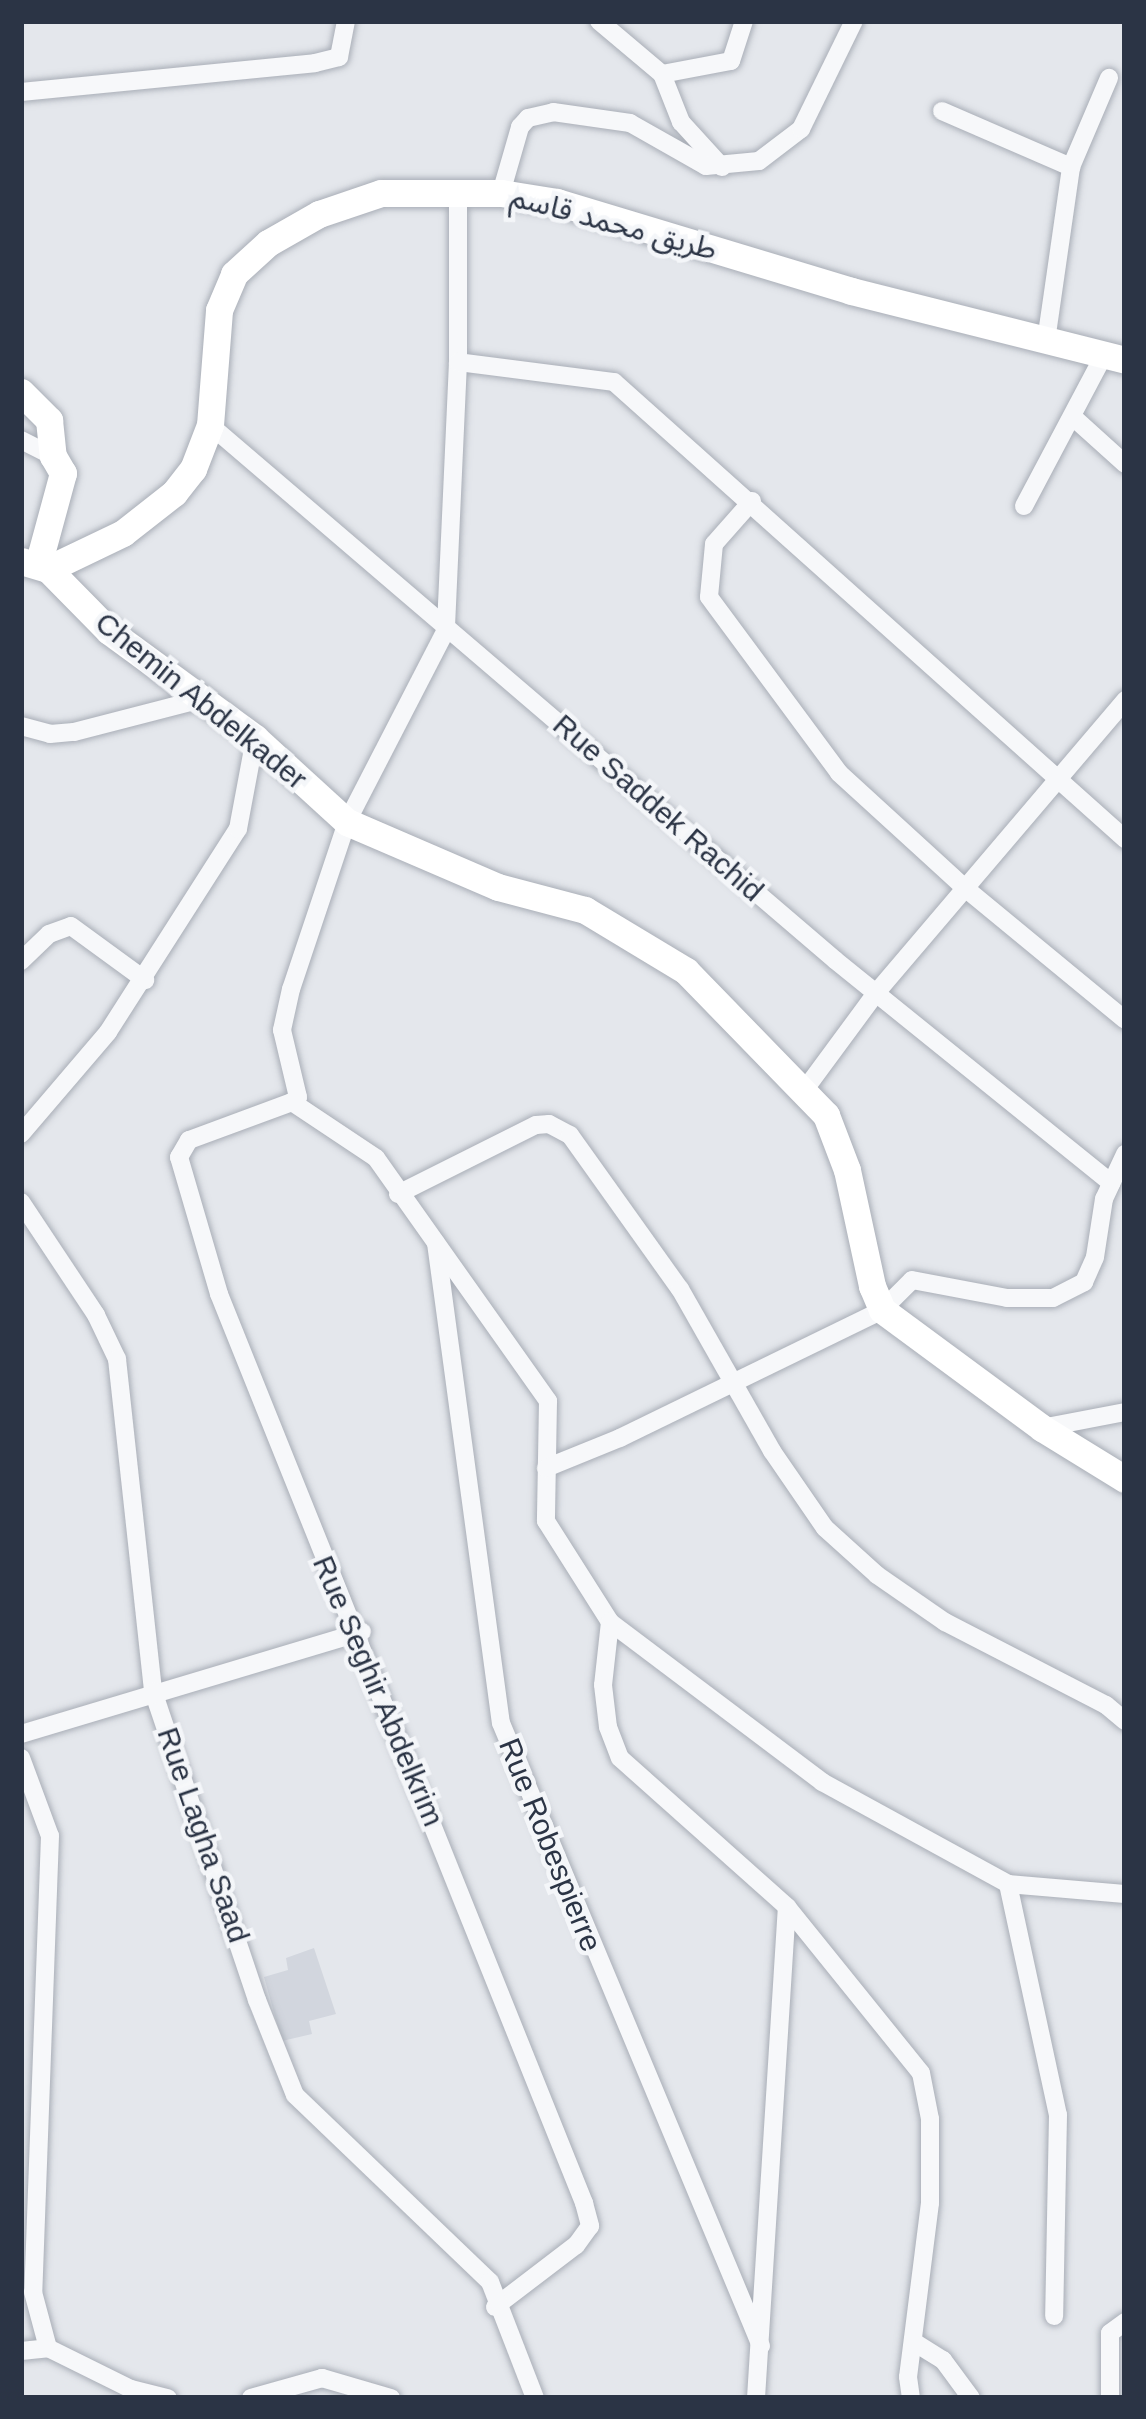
<!DOCTYPE html>
<meta charset="utf-8">
<style>
body{margin:0}
#map{position:relative;width:1146px;height:2419px;overflow:hidden;background:#e4e7ec;font-family:Helvetica,"Noto Sans Arabic",sans-serif}
div>[style]{position:absolute}
[style*='--x']{left:calc(var(--x)*1px);top:calc(var(--y)*1px);width:calc(var(--w)*1px);rotate:calc(var(--a)*1deg)}
.built>*{inset:0;background:#d2d6de}
.roads{filter:drop-shadow(0 0 3px #a9aeb7) drop-shadow(0 0 3px #a9aeb7)}
.street>*{height:18px;margin:-9px;padding:0 9px;transform-origin:9px;border-radius:9px;background:#f7f8fa}
.secondary>*{height:27px;margin:-13.5px;padding:0 13.5px;transform-origin:13.5px;border-radius:13.5px;background:#fff}
span{translate:-50% -50%;white-space:nowrap;text-align:center;line-height:1.15;-webkit-text-stroke:9px #f4f6f9;paint-order:stroke}
.street-label{font-size:30px;color:#2b3445}
.frame{position:absolute;inset:0;border:24px solid #2b3445;pointer-events:none}
</style>
<div id="map">
<div class="built">
<div style="clip-path:polygon(314px 1948px,336px 2014px,309px 2021px,312px 2034px,282px 2041px,264px 1977px,288px 1970px,286px 1958px)"></div>
</div>
<div class="roads">
<div class="street">
<div style="--x:599;--y:21;--w:82;--a:40.1"></div>
<div style="--x:662;--y:74;--w:52;--a:68.4"></div>
<div style="--x:681;--y:122;--w:61;--a:47.7"></div>
<div style="--x:662;--y:74;--w:70;--a:-10.7"></div>
<div style="--x:731;--y:61;--w:42;--a:-72"></div>
<div style="--x:21;--y:92;--w:295;--a:-5.6"></div>
<div style="--x:315;--y:63;--w:25;--a:-14"></div>
<div style="--x:339;--y:57;--w:37;--a:-79"></div>
<div style="--x:942;--y:111;--w:141;--a:23.5"></div>
<div style="--x:458;--y:191;--w:171;--a:90"></div>
<div style="--x:458;--y:362;--w:268;--a:92.6"></div>
<div style="--x:446;--y:630;--w:216;--a:117.3"></div>
<div style="--x:347;--y:822;--w:176;--a:108.5"></div>
<div style="--x:291;--y:989;--w:42;--a:102.4"></div>
<div style="--x:282;--y:1030;--w:69;--a:76.6"></div>
<div style="--x:298;--y:1097;--w:8;--a:140"></div>
<div style="--x:292;--y:1102;--w:101;--a:33.7"></div>
<div style="--x:376;--y:1158;--w:298;--a:54.7"></div>
<div style="--x:548;--y:1401;--w:120;--a:91"></div>
<div style="--x:546;--y:1521;--w:120;--a:57.6"></div>
<div style="--x:610;--y:1622;--w:63;--a:96.3"></div>
<div style="--x:603;--y:1685;--w:42;--a:83.2"></div>
<div style="--x:608;--y:1727;--w:33;--a:69"></div>
<div style="--x:620;--y:1758;--w:224;--a:41.7"></div>
<div style="--x:787;--y:1907;--w:213;--a:51.1"></div>
<div style="--x:921;--y:2073;--w:47;--a:78.9"></div>
<div style="--x:930;--y:2119;--w:84;--a:90"></div>
<div style="--x:930;--y:2203;--w:175;--a:97.2"></div>
<div style="--x:908;--y:2377;--w:21;--a:82"></div>
<div style="--x:501;--y:193;--w:69;--a:-73.9"></div>
<div style="--x:520;--y:127;--w:12;--a:-48"></div>
<div style="--x:528;--y:118;--w:26;--a:-13"></div>
<div style="--x:553;--y:112;--w:78;--a:8.1"></div>
<div style="--x:630;--y:123;--w:87;--a:29.5"></div>
<div style="--x:706;--y:166;--w:53;--a:-5.4"></div>
<div style="--x:759;--y:161;--w:53;--a:-37.3"></div>
<div style="--x:801;--y:129;--w:120;--a:-63.9"></div>
<div style="--x:1046;--y:341;--w:176;--a:-81.8"></div>
<div style="--x:1071;--y:167;--w:97;--a:-66.9"></div>
<div style="--x:458;--y:362;--w:157;--a:7.3"></div>
<div style="--x:614;--y:382;--w:686;--a:41.81"></div>
<div style="--x:1073;--y:417;--w:70;--a:42.1"></div>
<div style="--x:210;--y:425;--w:823;--a:40.56"></div>
<div style="--x:835;--y:960;--w:355;--a:38.9"></div>
<div style="--x:21;--y:440;--w:36;--a:27"></div>
<div style="--x:752;--y:501;--w:57;--a:131.5"></div>
<div style="--x:714;--y:544;--w:53;--a:95.4"></div>
<div style="--x:709;--y:597;--w:219;--a:53.5"></div>
<div style="--x:839;--y:773;--w:171;--a:42.4"></div>
<div style="--x:965;--y:888;--w:207;--a:39.5"></div>
<div style="--x:1024;--y:506;--w:171;--a:-62.1"></div>
<div style="--x:21;--y:726;--w:30;--a:15"></div>
<div style="--x:50;--y:734;--w:24;--a:-5"></div>
<div style="--x:74;--y:732;--w:128;--a:-14.5"></div>
<div style="--x:21;--y:961;--w:39;--a:-44"></div>
<div style="--x:49;--y:934;--w:23;--a:-20"></div>
<div style="--x:71;--y:926;--w:92;--a:36.1"></div>
<div style="--x:806;--y:1088;--w:118;--a:-53.6"></div>
<div style="--x:876;--y:993;--w:385;--a:-49.6"></div>
<div style="--x:292;--y:1102;--w:110;--a:159.7"></div>
<div style="--x:189;--y:1140;--w:20;--a:120"></div>
<div style="--x:179;--y:1157;--w:143;--a:73.7"></div>
<div style="--x:219;--y:1294;--w:980;--a:68.12"></div>
<div style="--x:584;--y:2203;--w:24;--a:75"></div>
<div style="--x:590;--y:2226;--w:24;--a:126"></div>
<div style="--x:576;--y:2245;--w:102;--a:142.6"></div>
<div style="--x:21;--y:1134;--w:134;--a:-49.5"></div>
<div style="--x:108;--y:1032;--w:241;--a:-57.4"></div>
<div style="--x:238;--y:829;--w:93;--a:-79.4"></div>
<div style="--x:398;--y:1194;--w:154;--a:-26.6"></div>
<div style="--x:536;--y:1125;--w:13;--a:-4"></div>
<div style="--x:549;--y:1124;--w:24;--a:28"></div>
<div style="--x:570;--y:1135;--w:189;--a:54.5"></div>
<div style="--x:680;--y:1289;--w:186;--a:60.4"></div>
<div style="--x:772;--y:1451;--w:93;--a:55.5"></div>
<div style="--x:825;--y:1528;--w:70;--a:42.1"></div>
<div style="--x:877;--y:1575;--w:83;--a:34.7"></div>
<div style="--x:945;--y:1622;--w:181;--a:27.3"></div>
<div style="--x:1106;--y:1705;--w:25;--a:40"></div>
<div style="--x:21;--y:1202;--w:136;--a:56.4"></div>
<div style="--x:96;--y:1315;--w:49;--a:64.5"></div>
<div style="--x:117;--y:1359;--w:334;--a:83.8"></div>
<div style="--x:153;--y:1691;--w:326;--a:71.4"></div>
<div style="--x:257;--y:2000;--w:102;--a:68.2"></div>
<div style="--x:295;--y:2095;--w:270;--a:43.8"></div>
<div style="--x:490;--y:2282;--w:124;--a:68.8"></div>
<div style="--x:436;--y:1243;--w:484;--a:82.3"></div>
<div style="--x:501;--y:1723;--w:675;--a:67.35"></div>
<div style="--x:1042;--y:1428;--w:85;--a:-10.9"></div>
<div style="--x:546;--y:1468;--w:80;--a:-22.1"></div>
<div style="--x:620;--y:1438;--w:292;--a:-26"></div>
<div style="--x:882;--y:1310;--w:42;--a:-45"></div>
<div style="--x:912;--y:1280;--w:97;--a:10.7"></div>
<div style="--x:1007;--y:1298;--w:46;--a:0"></div>
<div style="--x:1053;--y:1298;--w:35;--a:-27"></div>
<div style="--x:1084;--y:1282;--w:27;--a:-66"></div>
<div style="--x:1095;--y:1257;--w:59;--a:-81.2"></div>
<div style="--x:1104;--y:1199;--w:50;--a:-65"></div>
<div style="--x:610;--y:1622;--w:266;--a:37"></div>
<div style="--x:822;--y:1782;--w:212;--a:28.7"></div>
<div style="--x:1008;--y:1884;--w:117;--a:4.9"></div>
<div style="--x:21;--y:1734;--w:356;--a:-16.7"></div>
<div style="--x:21;--y:1758;--w:83;--a:69.6"></div>
<div style="--x:50;--y:1836;--w:456;--a:92.1"></div>
<div style="--x:33;--y:2292;--w:58;--a:75"></div>
<div style="--x:1008;--y:1884;--w:236;--a:77.8"></div>
<div style="--x:1058;--y:2115;--w:201;--a:91.1"></div>
<div style="--x:917;--y:2344;--w:31;--a:32"></div>
<div style="--x:943;--y:2360;--w:47;--a:53.6"></div>
<div style="--x:21;--y:2351;--w:27;--a:-6"></div>
<div style="--x:48;--y:2348;--w:93;--a:26.3"></div>
<div style="--x:131;--y:2389;--w:38;--a:14"></div>
<div style="--x:251;--y:2398;--w:74;--a:-15.7"></div>
<div style="--x:322;--y:2378;--w:72;--a:16.2"></div>
<div style="--x:756;--y:2398;--w:492;--a:-86.4"></div>
<div style="--x:1110;--y:2398;--w:65;--a:-90"></div>
<div style="--x:1110;--y:2333;--w:19;--a:-36"></div>
</div>
<div class="secondary">
<div style="--x:21;--y:392;--w:40;--a:45"></div>
<div style="--x:49;--y:420;--w:36;--a:84"></div>
<div style="--x:53;--y:456;--w:20;--a:60"></div>
<div style="--x:63;--y:473;--w:84;--a:105.2"></div>
<div style="--x:41;--y:554;--w:17;--a:65"></div>
<div style="--x:48;--y:569;--w:87;--a:45.5"></div>
<div style="--x:109;--y:631;--w:181;--a:36.2"></div>
<div style="--x:255;--y:738;--w:125;--a:42.4"></div>
<div style="--x:347;--y:822;--w:164;--a:23.3"></div>
<div style="--x:498;--y:887;--w:90;--a:14.8"></div>
<div style="--x:585;--y:910;--w:118;--a:31.1"></div>
<div style="--x:686;--y:971;--w:201;--a:45.8"></div>
<div style="--x:826;--y:1115;--w:59;--a:69.1"></div>
<div style="--x:847;--y:1170;--w:119;--a:77.8"></div>
<div style="--x:872;--y:1286;--w:26;--a:67"></div>
<div style="--x:882;--y:1310;--w:199;--a:36.4"></div>
<div style="--x:1042;--y:1428;--w:97;--a:31.6"></div>
<div style="--x:21;--y:561;--w:28;--a:17"></div>
<div style="--x:48;--y:569;--w:83;--a:-25.6"></div>
<div style="--x:123;--y:533;--w:65;--a:-38.1"></div>
<div style="--x:174;--y:493;--w:31;--a:-52"></div>
<div style="--x:193;--y:469;--w:47;--a:-68.9"></div>
<div style="--x:210;--y:425;--w:115;--a:-85.5"></div>
<div style="--x:219;--y:310;--w:39;--a:-67"></div>
<div style="--x:234;--y:274;--w:46;--a:-42.4"></div>
<div style="--x:268;--y:243;--w:59;--a:-29.6"></div>
<div style="--x:319;--y:214;--w:65;--a:-18.7"></div>
<div style="--x:381;--y:193;--w:120;--a:0"></div>
<div style="--x:501;--y:193;--w:57;--a:9.1"></div>
<div style="--x:557;--y:202;--w:307;--a:16.8"></div>
<div style="--x:851;--y:291;--w:283;--a:14.1"></div>
</div>
</div>
<div class="street-label">
<span style="left:614px;top:223px;rotate:15deg">طريق محمد قاسم</span>
<span style="left:201px;top:701px;rotate:39deg">Chemin Abdelkader</span>
<span style="left:658px;top:808px;rotate:41deg">Rue Saddek Rachid</span>
<span style="left:378px;top:1691px;rotate:67deg">Rue Seghir Abdelkrim</span>
<span style="left:203px;top:1835px;rotate:71deg">Rue Lagha Saad</span>
<span style="left:550px;top:1845px;rotate:68deg">Rue Robespierre</span>
</div>
<div class="frame"></div>
</div>
